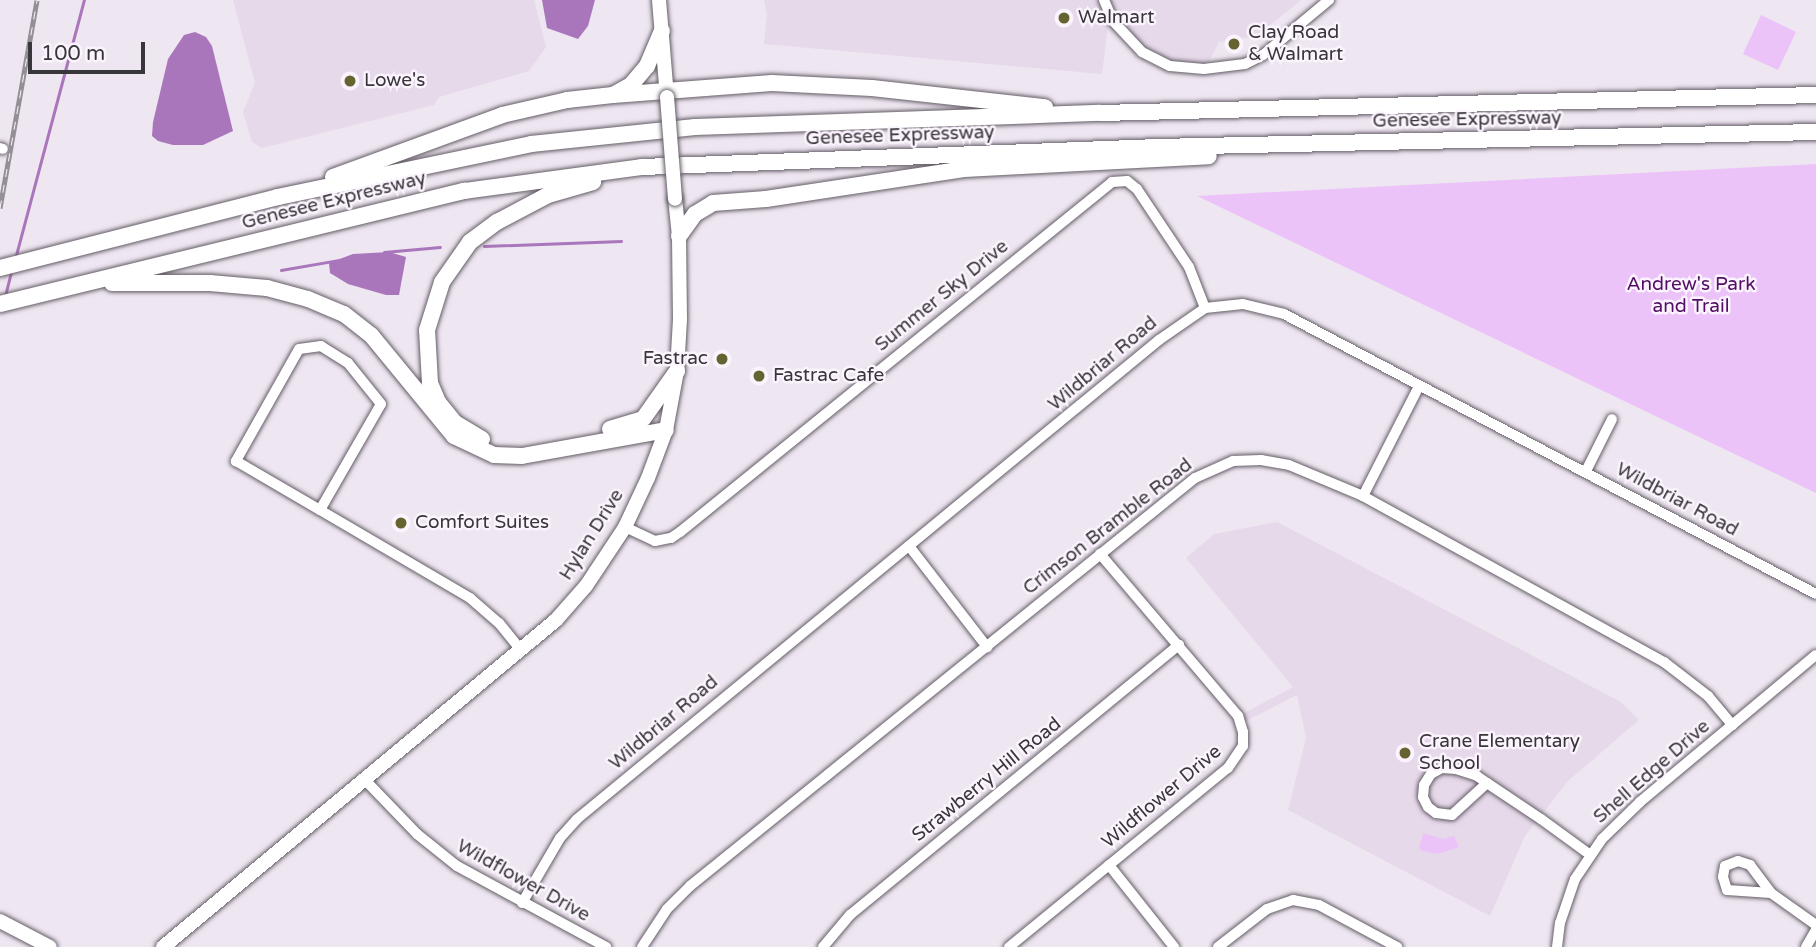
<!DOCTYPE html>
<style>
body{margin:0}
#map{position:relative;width:1816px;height:947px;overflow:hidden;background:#eee6f1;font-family:"Varela Round",sans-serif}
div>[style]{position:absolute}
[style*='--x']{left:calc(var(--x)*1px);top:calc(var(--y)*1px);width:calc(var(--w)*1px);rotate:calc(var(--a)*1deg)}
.built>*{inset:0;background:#e6d9ea}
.green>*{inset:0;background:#ecc3f9}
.water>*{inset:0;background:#aa76bb}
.stream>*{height:2.5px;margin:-1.25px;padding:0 1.25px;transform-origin:1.25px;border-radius:1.25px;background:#aa76bb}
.roads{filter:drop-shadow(0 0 2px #645d66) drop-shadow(0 0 2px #645d66)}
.minor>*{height:10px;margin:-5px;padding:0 5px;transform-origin:5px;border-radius:5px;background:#fff}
.major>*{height:14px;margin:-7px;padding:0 7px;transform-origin:7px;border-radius:7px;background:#fff}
.highway>*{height:16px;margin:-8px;padding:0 8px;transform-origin:8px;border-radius:8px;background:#fff}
.rail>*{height:5px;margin-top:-2.5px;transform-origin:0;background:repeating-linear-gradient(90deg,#fbf3fe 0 8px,#948f96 0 16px);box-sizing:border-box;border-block:2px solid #948f96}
.bridges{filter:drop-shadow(0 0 2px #645d66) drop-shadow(0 0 2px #645d66)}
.major-bridge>*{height:14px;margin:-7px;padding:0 7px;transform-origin:7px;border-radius:7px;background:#fff}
.dots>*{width:19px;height:19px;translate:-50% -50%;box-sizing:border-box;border:4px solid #fbf3fe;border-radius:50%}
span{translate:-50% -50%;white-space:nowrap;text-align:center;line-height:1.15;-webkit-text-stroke:5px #fbf3fe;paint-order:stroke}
.poi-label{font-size:19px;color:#39363a}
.left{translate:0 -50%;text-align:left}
.right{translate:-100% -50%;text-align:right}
.street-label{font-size:19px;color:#39363a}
.park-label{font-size:19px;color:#520d64}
.scale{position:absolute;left:28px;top:42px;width:117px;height:32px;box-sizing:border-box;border:4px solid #39363a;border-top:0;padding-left:9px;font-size:21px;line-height:24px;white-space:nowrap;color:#39363a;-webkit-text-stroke:5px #fbf3fe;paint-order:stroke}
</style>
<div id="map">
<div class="built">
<div style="clip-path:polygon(233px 0,534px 0,546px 47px,529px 71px,439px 97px,434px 105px,262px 148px,252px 142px,243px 112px,255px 83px)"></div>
<div style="clip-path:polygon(764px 0,1301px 0,1257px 36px,1219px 42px,1209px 61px,1195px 72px,1135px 51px,1108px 25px,1102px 74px,764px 44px,767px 14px)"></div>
<div style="clip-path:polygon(1277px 522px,1621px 702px,1639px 720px,1568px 781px,1525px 836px,1490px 916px,1288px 810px,1306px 738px,1297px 695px,1244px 722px,1241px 715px,1293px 687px,1186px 558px,1214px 534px)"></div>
</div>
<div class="green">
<div style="clip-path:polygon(1761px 15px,1796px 32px,1778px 70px,1743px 54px)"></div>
<div style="clip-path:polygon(1816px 164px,1816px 493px,1197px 196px)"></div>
<div style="clip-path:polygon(1423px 833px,1443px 839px,1454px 836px,1459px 847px,1438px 854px,1422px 851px,1419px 848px)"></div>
</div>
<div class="water">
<div style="clip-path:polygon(542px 0,595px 0,588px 26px,578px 39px,547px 28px)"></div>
<div style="clip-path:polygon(195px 32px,206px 37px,212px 46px,233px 131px,203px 145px,173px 145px,158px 141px,152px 136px,153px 122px,168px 59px,184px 35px)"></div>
<div style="clip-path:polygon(389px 252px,406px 257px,399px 295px,386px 295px,348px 284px,330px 273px,329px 263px,353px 254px)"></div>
</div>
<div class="stream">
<div style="--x:484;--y:246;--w:137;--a:-2.1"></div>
<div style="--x:384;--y:252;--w:56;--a:-5.1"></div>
<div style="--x:15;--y:259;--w:268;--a:-75.1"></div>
<div style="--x:281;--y:270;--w:59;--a:-9.8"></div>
<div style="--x:5;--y:296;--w:25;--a:-76"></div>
</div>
<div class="roads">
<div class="minor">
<div style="--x:1104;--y:0;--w:23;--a:67"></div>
<div style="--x:1113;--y:21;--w:42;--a:46.9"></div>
<div style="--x:1142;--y:52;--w:31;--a:27"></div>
<div style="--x:1170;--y:66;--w:34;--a:5"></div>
<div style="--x:1204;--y:69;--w:41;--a:-7"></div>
<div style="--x:1245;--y:64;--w:20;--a:-27"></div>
<div style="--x:1263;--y:55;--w:86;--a:-39.8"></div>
<div style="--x:0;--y:148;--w:3;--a:18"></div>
<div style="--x:1586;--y:471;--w:58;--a:-63.4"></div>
<div style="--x:1363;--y:496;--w:123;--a:-63"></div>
<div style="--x:320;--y:510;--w:122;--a:-60.1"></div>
<div style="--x:381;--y:404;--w:53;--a:-128.8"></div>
<div style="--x:348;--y:363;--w:32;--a:-148"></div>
<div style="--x:321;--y:346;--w:22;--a:172"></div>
<div style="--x:299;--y:349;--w:129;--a:119.4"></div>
<div style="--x:236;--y:461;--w:97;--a:30.3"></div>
<div style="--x:320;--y:510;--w:174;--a:30.4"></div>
<div style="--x:470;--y:598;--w:38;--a:41"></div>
<div style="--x:499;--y:623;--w:35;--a:51"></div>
<div style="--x:625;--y:527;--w:33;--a:25"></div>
<div style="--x:655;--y:541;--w:16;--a:-11"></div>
<div style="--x:671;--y:538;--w:11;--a:-34"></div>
<div style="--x:680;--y:532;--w:556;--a:-39.01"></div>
<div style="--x:1112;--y:182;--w:15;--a:-4"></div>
<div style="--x:1127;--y:181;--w:13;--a:39"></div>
<div style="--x:1137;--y:189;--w:94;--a:56.3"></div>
<div style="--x:1189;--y:267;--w:44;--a:68.7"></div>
<div style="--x:909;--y:546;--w:128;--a:52.3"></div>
<div style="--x:366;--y:781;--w:74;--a:46.1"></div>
<div style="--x:417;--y:834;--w:51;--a:38.7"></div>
<div style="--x:457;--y:866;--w:170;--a:28.5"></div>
<div style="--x:1487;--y:783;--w:47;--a:137.6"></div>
<div style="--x:1452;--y:815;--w:16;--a:-173"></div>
<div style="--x:1436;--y:813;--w:10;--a:-143"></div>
<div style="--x:1428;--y:807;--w:11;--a:-117"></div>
<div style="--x:1423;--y:797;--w:12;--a:-85"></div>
<div style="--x:1424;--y:785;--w:13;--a:-58"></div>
<div style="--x:1431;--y:774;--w:13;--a:-29"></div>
<div style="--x:1442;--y:768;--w:14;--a:4"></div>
<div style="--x:1456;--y:769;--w:22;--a:18"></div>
<div style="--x:1477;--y:776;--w:12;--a:35"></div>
<div style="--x:1487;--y:783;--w:65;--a:33.7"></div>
<div style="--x:1541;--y:819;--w:59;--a:36.1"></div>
<div style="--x:1109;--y:865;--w:105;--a:51.6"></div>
<div style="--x:1771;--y:893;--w:44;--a:-176.1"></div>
<div style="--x:1727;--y:890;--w:14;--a:-107"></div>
<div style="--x:1723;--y:877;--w:11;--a:-80"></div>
<div style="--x:1725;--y:866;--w:14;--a:-21"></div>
<div style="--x:1738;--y:861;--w:13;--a:18"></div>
<div style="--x:1750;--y:865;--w:35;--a:53"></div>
<div style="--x:1771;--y:893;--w:55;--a:35.4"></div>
<div style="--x:522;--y:903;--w:75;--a:-59.7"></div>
<div style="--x:560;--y:838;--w:25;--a:-48"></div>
<div style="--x:577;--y:819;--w:754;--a:-39.46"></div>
<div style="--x:1159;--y:340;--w:56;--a:-34.8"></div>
<div style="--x:1205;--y:308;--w:38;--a:-6"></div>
<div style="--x:1243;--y:304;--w:42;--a:13.7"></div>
<div style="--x:1284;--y:314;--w:601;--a:27.76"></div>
<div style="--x:642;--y:947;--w:45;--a:-56.7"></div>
<div style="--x:667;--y:909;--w:33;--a:-45"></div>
<div style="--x:690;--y:886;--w:649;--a:-38.94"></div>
<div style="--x:1195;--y:478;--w:42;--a:-24.1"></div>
<div style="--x:1233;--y:461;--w:28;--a:-2"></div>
<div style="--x:1261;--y:460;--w:28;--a:10"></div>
<div style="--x:1289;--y:465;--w:80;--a:22.7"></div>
<div style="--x:1363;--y:496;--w:344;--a:28.9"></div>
<div style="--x:1664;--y:662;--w:56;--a:37.7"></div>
<div style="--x:1708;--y:696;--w:38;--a:50"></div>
<div style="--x:823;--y:947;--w:42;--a:-49.8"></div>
<div style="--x:850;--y:915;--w:426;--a:-39.4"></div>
<div style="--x:1009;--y:947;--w:283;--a:-39.3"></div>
<div style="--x:1228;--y:768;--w:27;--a:-56"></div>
<div style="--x:1243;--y:746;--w:14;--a:-90"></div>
<div style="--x:1243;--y:732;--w:17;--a:-107"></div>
<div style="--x:1238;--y:716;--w:213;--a:-130.4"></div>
<div style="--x:1218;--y:947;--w:62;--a:-37.8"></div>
<div style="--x:1267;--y:909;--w:28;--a:-19"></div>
<div style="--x:1293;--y:900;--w:26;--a:11"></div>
<div style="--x:1319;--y:905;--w:89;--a:28.3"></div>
<div style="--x:1557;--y:947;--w:24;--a:-83"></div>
<div style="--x:1560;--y:923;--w:46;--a:-71.2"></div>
<div style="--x:1575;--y:879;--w:48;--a:-56"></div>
<div style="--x:1602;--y:839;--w:53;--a:-44.2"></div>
<div style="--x:1640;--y:802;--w:229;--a:-39.9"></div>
<div style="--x:1806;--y:947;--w:20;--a:-60"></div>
</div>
<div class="major">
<div style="--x:659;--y:0;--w:97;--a:85.3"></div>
<div style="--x:0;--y:921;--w:56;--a:27.5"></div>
<div style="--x:163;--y:947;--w:511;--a:-39.76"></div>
<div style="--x:556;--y:620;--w:45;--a:-48.6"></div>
<div style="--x:586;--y:586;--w:71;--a:-56.5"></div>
<div style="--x:625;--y:527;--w:54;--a:-64.9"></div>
<div style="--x:648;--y:478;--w:51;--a:-69.4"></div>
<div style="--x:666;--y:430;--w:60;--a:-79.4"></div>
<div style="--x:677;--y:371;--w:52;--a:-86.7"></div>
<div style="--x:680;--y:319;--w:83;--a:-90.7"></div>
<div style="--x:679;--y:236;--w:37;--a:-96"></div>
</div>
<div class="highway">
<div style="--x:613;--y:95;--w:159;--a:-4.3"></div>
<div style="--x:772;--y:83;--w:100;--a:2.9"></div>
<div style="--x:872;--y:88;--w:174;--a:6.3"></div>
<div style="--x:333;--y:177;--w:180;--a:-20.1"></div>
<div style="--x:502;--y:115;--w:67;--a:-13"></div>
<div style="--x:567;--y:100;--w:46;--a:-6.2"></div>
<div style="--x:613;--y:95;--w:21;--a:-29"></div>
<div style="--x:631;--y:85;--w:25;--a:-50"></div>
<div style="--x:647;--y:66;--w:38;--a:-67"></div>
<div style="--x:679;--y:236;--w:27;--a:-54"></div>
<div style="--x:695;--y:214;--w:21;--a:-31"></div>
<div style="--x:713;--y:203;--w:53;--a:-4.3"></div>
<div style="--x:766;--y:199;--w:200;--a:-8.6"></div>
<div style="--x:964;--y:169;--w:245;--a:-3"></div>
<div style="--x:0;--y:268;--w:287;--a:-14.3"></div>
<div style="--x:278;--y:197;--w:258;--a:-11.8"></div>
<div style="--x:531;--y:144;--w:165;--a:-5.9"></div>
<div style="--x:695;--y:127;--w:405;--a:-2"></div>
<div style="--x:1100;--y:113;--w:716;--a:-1.44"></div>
<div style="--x:112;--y:283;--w:98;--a:0"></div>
<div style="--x:210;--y:283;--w:57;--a:5"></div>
<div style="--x:267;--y:288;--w:42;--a:15"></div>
<div style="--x:308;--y:299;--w:39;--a:23"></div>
<div style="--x:344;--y:314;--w:34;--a:38"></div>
<div style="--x:371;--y:335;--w:131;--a:50.6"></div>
<div style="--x:454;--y:436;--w:44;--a:25.4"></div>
<div style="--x:494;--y:455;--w:28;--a:2"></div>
<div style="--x:522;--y:456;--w:146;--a:-10.2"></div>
<div style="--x:0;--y:304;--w:478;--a:-13.7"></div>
<div style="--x:464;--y:191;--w:180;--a:-7.7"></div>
<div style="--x:642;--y:167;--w:517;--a:-2.22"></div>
<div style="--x:1159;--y:147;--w:657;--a:-1.31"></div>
<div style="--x:610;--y:429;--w:34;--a:-17"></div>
<div style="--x:643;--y:419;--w:59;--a:-54.7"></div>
<div style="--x:482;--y:439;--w:31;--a:-149"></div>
<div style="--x:455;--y:423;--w:27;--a:-129"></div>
<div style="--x:438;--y:402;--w:21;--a:-113"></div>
<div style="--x:430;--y:383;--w:53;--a:-93.2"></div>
<div style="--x:427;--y:330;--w:50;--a:-72.6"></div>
<div style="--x:442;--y:282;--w:49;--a:-55"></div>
<div style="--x:470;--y:242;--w:34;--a:-37"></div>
<div style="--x:497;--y:222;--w:58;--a:-27.9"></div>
<div style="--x:548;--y:195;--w:47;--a:-16.1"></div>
</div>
</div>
<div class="rail">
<div style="--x:0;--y:208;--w:211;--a:-79.9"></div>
</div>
<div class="bridges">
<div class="major-bridge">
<div style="--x:667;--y:97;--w:102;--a:85.5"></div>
</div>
</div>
<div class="dots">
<div style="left:1064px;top:18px;background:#656430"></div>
<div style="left:1234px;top:44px;background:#656430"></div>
<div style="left:350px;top:81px;background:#656430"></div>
<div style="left:722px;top:359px;background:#656430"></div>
<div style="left:759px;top:376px;background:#656430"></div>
<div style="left:401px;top:523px;background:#656430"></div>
<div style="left:1405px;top:753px;background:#656430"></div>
</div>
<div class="poi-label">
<span class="left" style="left:1078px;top:18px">Walmart</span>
<span class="left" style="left:1248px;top:44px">Clay Road<br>&amp; Walmart</span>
<span class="left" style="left:364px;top:81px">Lowe's</span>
<span class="right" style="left:708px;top:359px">Fastrac</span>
<span class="left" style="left:773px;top:376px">Fastrac Cafe</span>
<span class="left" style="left:415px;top:523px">Comfort Suites</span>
<span class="left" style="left:1419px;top:753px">Crane Elementary<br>School</span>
</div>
<div class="street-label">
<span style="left:1467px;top:120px;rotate:-1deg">Genesee Expressway</span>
<span style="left:900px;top:136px;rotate:-2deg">Genesee Expressway</span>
<span style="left:334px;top:201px;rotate:-14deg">Genesee Expressway</span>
<span style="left:942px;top:296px;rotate:-39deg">Summer Sky Drive</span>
<span style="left:1103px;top:364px;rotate:-40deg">Wildbriar Road</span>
<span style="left:1677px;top:500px;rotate:28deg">Wildbriar Road</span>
<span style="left:1108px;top:527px;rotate:-38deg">Crimson Bramble Road</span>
<span style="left:592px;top:535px;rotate:-58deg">Hylan Drive</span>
<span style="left:664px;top:723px;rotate:-40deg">Wildbriar Road</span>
<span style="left:1652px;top:772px;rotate:-41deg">Shell Edge Drive</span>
<span style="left:987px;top:780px;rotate:-39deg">Strawberry Hill Road</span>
<span style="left:1162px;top:797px;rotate:-40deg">Wildflower Drive</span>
<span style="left:523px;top:881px;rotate:29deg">Wildflower Drive</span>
</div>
<div class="park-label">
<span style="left:1691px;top:296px">Andrew's Park<br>and Trail</span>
</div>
<div class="scale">100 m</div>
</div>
